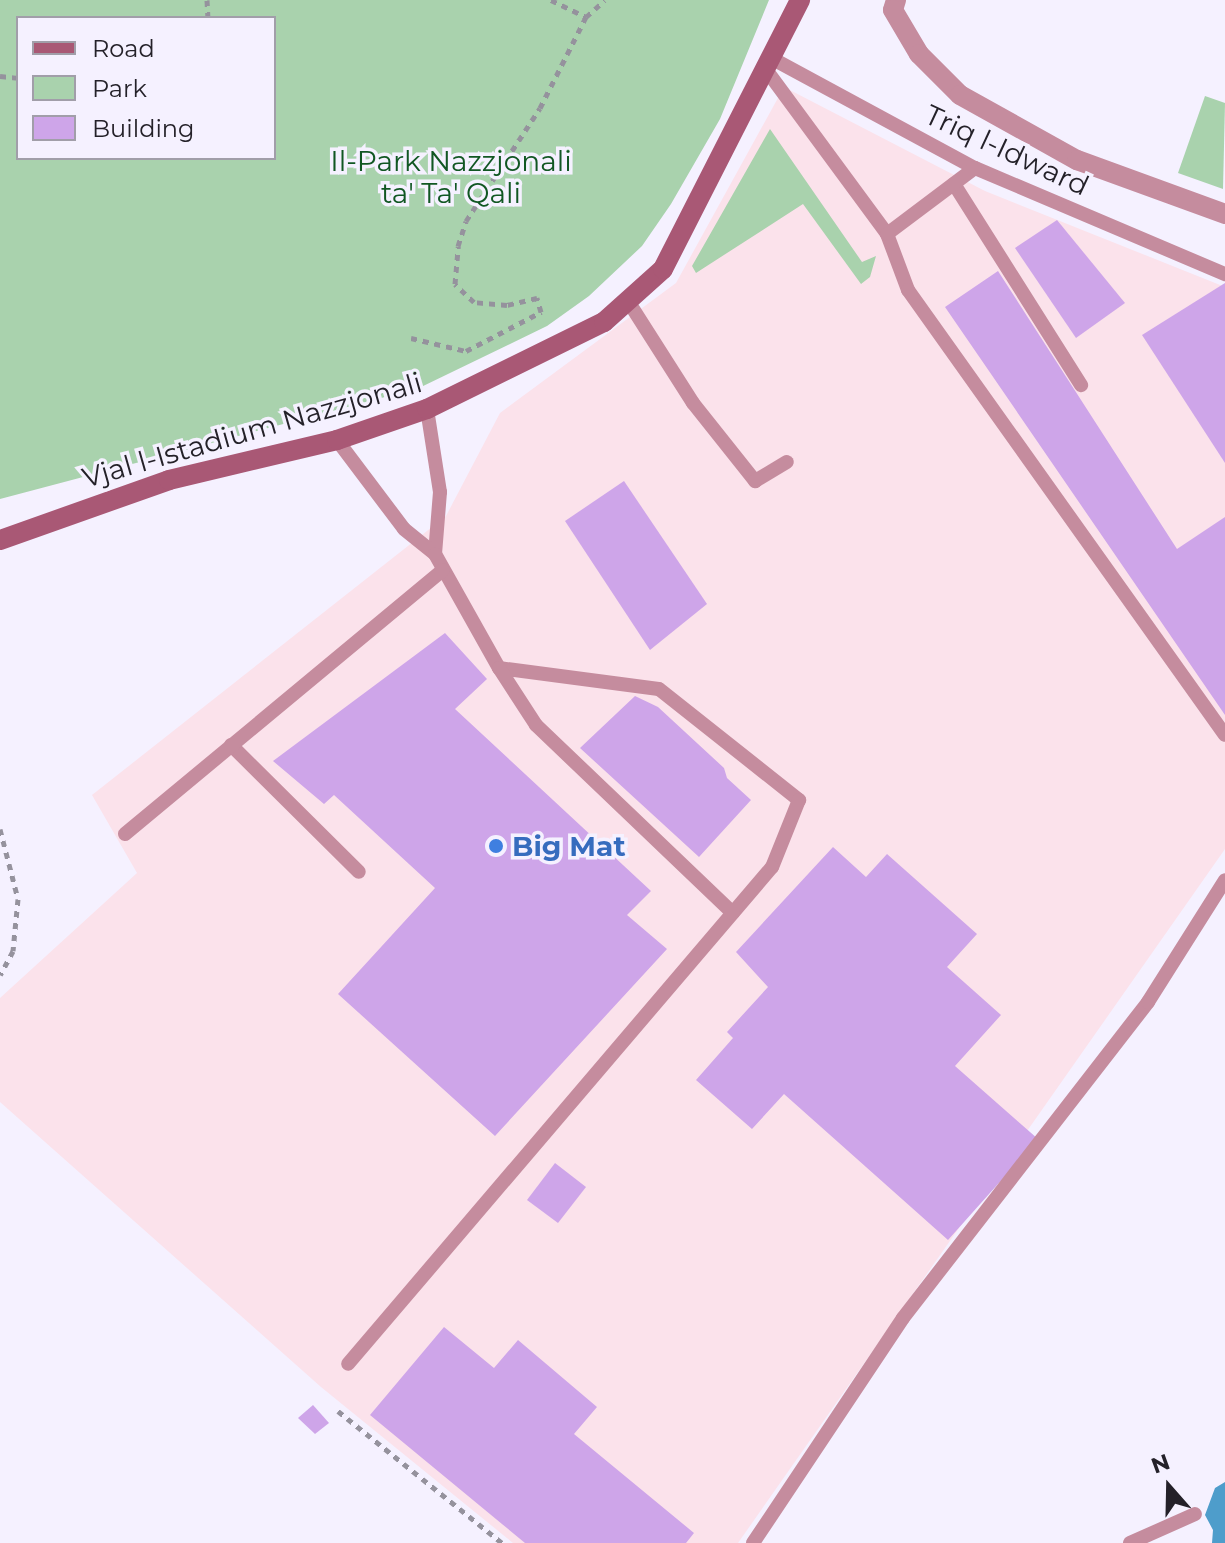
<!DOCTYPE html>
<style>
body{margin:0}
#map{position:relative;width:1225px;height:1543px;overflow:hidden;background:#f5f1ff;font-family:Montserrat,sans-serif}
div>[style]{position:absolute}
[style*='--x']{left:calc(var(--x)*1px);top:calc(var(--y)*1px);width:calc(var(--w)*1px);rotate:calc(var(--a)*1deg)}
.industrial>*{inset:0;background:#fbe2eb}
.green>*{inset:0;background:#a9d2ad}
.water>*{inset:0;background:#4e9dcb}
.building>*{inset:0;background:#cea5e9}
.path>*{height:5px;margin-top:-2.5px;transform-origin:0;background:repeating-linear-gradient(90deg,#95929d 0 6px,transparent 0 12px)}
.lane>*{height:14px;margin:-7px;padding:0 7px;transform-origin:7px;border-radius:7px;background:#c58c9e}
.street>*{height:20px;margin:-10px;padding:0 10px;transform-origin:10px;border-radius:10px;background:#c58c9e}
.secondary>*{height:20px;margin:-10px;padding:0 10px;transform-origin:10px;border-radius:10px;background:#a95875}
.dots>*{width:22px;height:22px;translate:-50% -50%;box-sizing:border-box;border:4px solid #f5f1ff;border-radius:50%}
span{translate:-50% -50%;white-space:nowrap;text-align:center;line-height:1.15;-webkit-text-stroke:7px #f5f1ff;paint-order:stroke}
.street-label{font-size:28px;color:#242129}
.park-label{font-size:28px;color:#115723}
.shop-label{font-size:28px;color:#366cbe;font-weight:700}
.left{translate:0 -50%;text-align:left}
.legend{position:absolute;left:16px;top:16px;width:260px;height:144px;box-sizing:border-box;background:#f5f1ff;border:2px solid #a19ea9;margin:0;padding:10px 14px;list-style:none;font-size:24px;color:#242129}
.legend li{display:flex;align-items:center;gap:16px;height:40px}
.legend b{width:40px;border:2px solid #a19ea9}
.north{position:absolute;left:1129px;top:1447px;width:80px;height:80px;-webkit-text-stroke:6px #f5f1ff;paint-order:stroke;rotate:340deg;font-size:22px;font-weight:700;line-height:32px;text-align:center;color:#242129}
.north::after{content:'';display:block;margin:auto;width:28px;height:36px;background:#242129;clip-path:polygon(50% 0,100% 100%,50% 72%,0 100%)}
</style>
<div id="map">
<div class="industrial">
<div style="clip-path:polygon(784px 87px,985px 191px,1225px 287px,1225px 849px,738px 1543px,513px 1543px,321px 1387px,0 1102px,0 998px,137px 873px,92px 795px,446px 516px,500px 413px,676px 283px)"></div>
</div>
<div class="green">
<div style="clip-path:polygon(evenodd,0 0,769px 0,720px 119px,671px 204px,642px 246px,589px 296px,547px 326px,419px 388px,0 499px,0 0,18px 18px,274px 18px,274px 158px,18px 158px,18px 18px)"></div>
<div style="clip-path:polygon(1205px 96px,1225px 103px,1223px 189px,1178px 173px)"></div>
<div style="clip-path:polygon(770px 129px,862px 262px,876px 256px,870px 277px,861px 284px,803px 204px,696px 273px,692px 266px)"></div>
</div>
<div class="water">
<div style="clip-path:polygon(1225px 1482px,1225px 1543px,1212px 1543px,1213px 1530px,1205px 1515px,1215px 1488px)"></div>
</div>
<div class="building">
<div style="clip-path:polygon(1057px 220px,1125px 303px,1076px 338px,1015px 248px)"></div>
<div style="clip-path:polygon(998px 271px,1177px 549px,1225px 517px,1225px 715px,945px 307px)"></div>
<div style="clip-path:polygon(1225px 283px,1225px 463px,1142px 335px)"></div>
<div style="clip-path:polygon(624px 481px,707px 604px,650px 650px,565px 521px)"></div>
<div style="clip-path:polygon(445px 633px,487px 679px,455px 709px,651px 891px,627px 915px,667px 949px,495px 1136px,338px 994px,435px 888px,334px 795px,324px 804px,273px 761px)"></div>
<div style="clip-path:polygon(635px 696px,658px 707px,724px 768px,727px 778px,751px 800px,699px 857px,580px 748px)"></div>
<div style="clip-path:polygon(833px 847px,866px 877px,887px 854px,977px 934px,947px 967px,1001px 1015px,955px 1066px,1038px 1139px,948px 1240px,784px 1094px,752px 1129px,696px 1080px,733px 1038px,727px 1032px,768px 987px,736px 952px)"></div>
<div style="clip-path:polygon(555px 1163px,586px 1187px,558px 1223px,527px 1200px)"></div>
<div style="clip-path:polygon(444px 1327px,494px 1368px,518px 1340px,597px 1407px,574px 1434px,694px 1533px,686px 1543px,525px 1543px,370px 1415px)"></div>
<div style="clip-path:polygon(313px 1405px,329px 1423px,315px 1434px,298px 1418px)"></div>
</div>
<div class="path">
<div style="--x:207;--y:0;--w:18;--a:87"></div>
<div style="--x:551;--y:0;--w:39;--a:26"></div>
<div style="--x:0;--y:76;--w:18;--a:6"></div>
<div style="--x:411;--y:338;--w:57;--a:13.3"></div>
<div style="--x:466;--y:351;--w:85;--a:-27.5"></div>
<div style="--x:541;--y:312;--w:15;--a:-106"></div>
<div style="--x:537;--y:298;--w:31;--a:167"></div>
<div style="--x:507;--y:305;--w:33;--a:-175"></div>
<div style="--x:474;--y:302;--w:26;--a:-137"></div>
<div style="--x:455;--y:284;--w:38;--a:-85"></div>
<div style="--x:458;--y:246;--w:26;--a:-72"></div>
<div style="--x:466;--y:221;--w:135;--a:-56.8"></div>
<div style="--x:540;--y:108;--w:102;--a:-63.2"></div>
<div style="--x:586;--y:17;--w:25;--a:-42"></div>
<div style="--x:0;--y:829;--w:72;--a:75.6"></div>
<div style="--x:18;--y:899;--w:52;--a:95.5"></div>
<div style="--x:13;--y:951;--w:27;--a:118"></div>
<div style="--x:338;--y:1411;--w:211;--a:38.8"></div>
</div>
<div class="lane">
<div style="--x:773;--y:59;--w:230;--a:28.4"></div>
<div style="--x:975;--y:168;--w:272;--a:23"></div>
<div style="--x:767;--y:71;--w:202;--a:53.6"></div>
<div style="--x:887;--y:234;--w:60;--a:69.4"></div>
<div style="--x:908;--y:290;--w:546;--a:54.54"></div>
<div style="--x:954;--y:184;--w:238;--a:57.7"></div>
<div style="--x:887;--y:234;--w:110;--a:-36.9"></div>
<div style="--x:628;--y:301;--w:121;--a:57.5"></div>
<div style="--x:693;--y:403;--w:100;--a:51.5"></div>
<div style="--x:755;--y:481;--w:37;--a:-31"></div>
<div style="--x:427;--y:409;--w:84;--a:81.1"></div>
<div style="--x:440;--y:492;--w:62;--a:94.6"></div>
<div style="--x:337;--y:440;--w:111;--a:53"></div>
<div style="--x:404;--y:529;--w:40;--a:39"></div>
<div style="--x:435;--y:554;--w:131;--a:60.7"></div>
<div style="--x:499;--y:668;--w:161;--a:7.5"></div>
<div style="--x:659;--y:689;--w:179;--a:38.4"></div>
<div style="--x:799;--y:800;--w:72;--a:111.9"></div>
<div style="--x:772;--y:867;--w:653;--a:130.47"></div>
<div style="--x:499;--y:668;--w:68;--a:57"></div>
<div style="--x:536;--y:725;--w:272;--a:43.7"></div>
<div style="--x:231;--y:745;--w:180;--a:44.8"></div>
<div style="--x:125;--y:834;--w:413;--a:-39.7"></div>
<div style="--x:753;--y:1543;--w:270;--a:-56.3"></div>
<div style="--x:903;--y:1318;--w:400;--a:-52.2"></div>
<div style="--x:1148;--y:1002;--w:144;--a:-57.7"></div>
<div style="--x:1130;--y:1543;--w:71;--a:-24"></div>
</div>
<div class="street">
<div style="--x:896;--y:0;--w:10;--a:107"></div>
<div style="--x:893;--y:10;--w:51;--a:59.4"></div>
<div style="--x:919;--y:54;--w:58;--a:45"></div>
<div style="--x:960;--y:95;--w:134;--a:29.1"></div>
<div style="--x:1077;--y:160;--w:158;--a:20"></div>
</div>
<div class="secondary">
<div style="--x:0;--y:540;--w:179;--a:-19.5"></div>
<div style="--x:169;--y:480;--w:173;--a:-13.4"></div>
<div style="--x:337;--y:440;--w:95;--a:-19"></div>
<div style="--x:427;--y:409;--w:197;--a:-26.2"></div>
<div style="--x:604;--y:322;--w:79;--a:-41.9"></div>
<div style="--x:663;--y:269;--w:302;--a:-63"></div>
</div>
<div class="dots">
<div style="left:496px;top:846px;background:#3f7fe0"></div>
</div>
<div class="street-label">
<span style="left:1007px;top:150px;rotate:25deg">Triq l-Idward</span>
<span style="left:252px;top:430px;rotate:-16deg">Vjal l-Istadium Nazzjonali</span>
</div>
<div class="park-label">
<span style="left:451px;top:177px">Il-Park Nazzjonali<br>ta' Ta' Qali</span>
</div>
<div class="shop-label">
<span class="left" style="left:512px;top:846px">Big Mat</span>
</div>
<ul class="legend">
<li><b style="height:10px;background:#a95875"></b>Road</li>
<li><b style="height:22px;background:#a9d2ad"></b>Park</li>
<li><b style="height:22px;background:#cea5e9"></b>Building</li>
</ul>
<div class="north">N</div>
</div>
